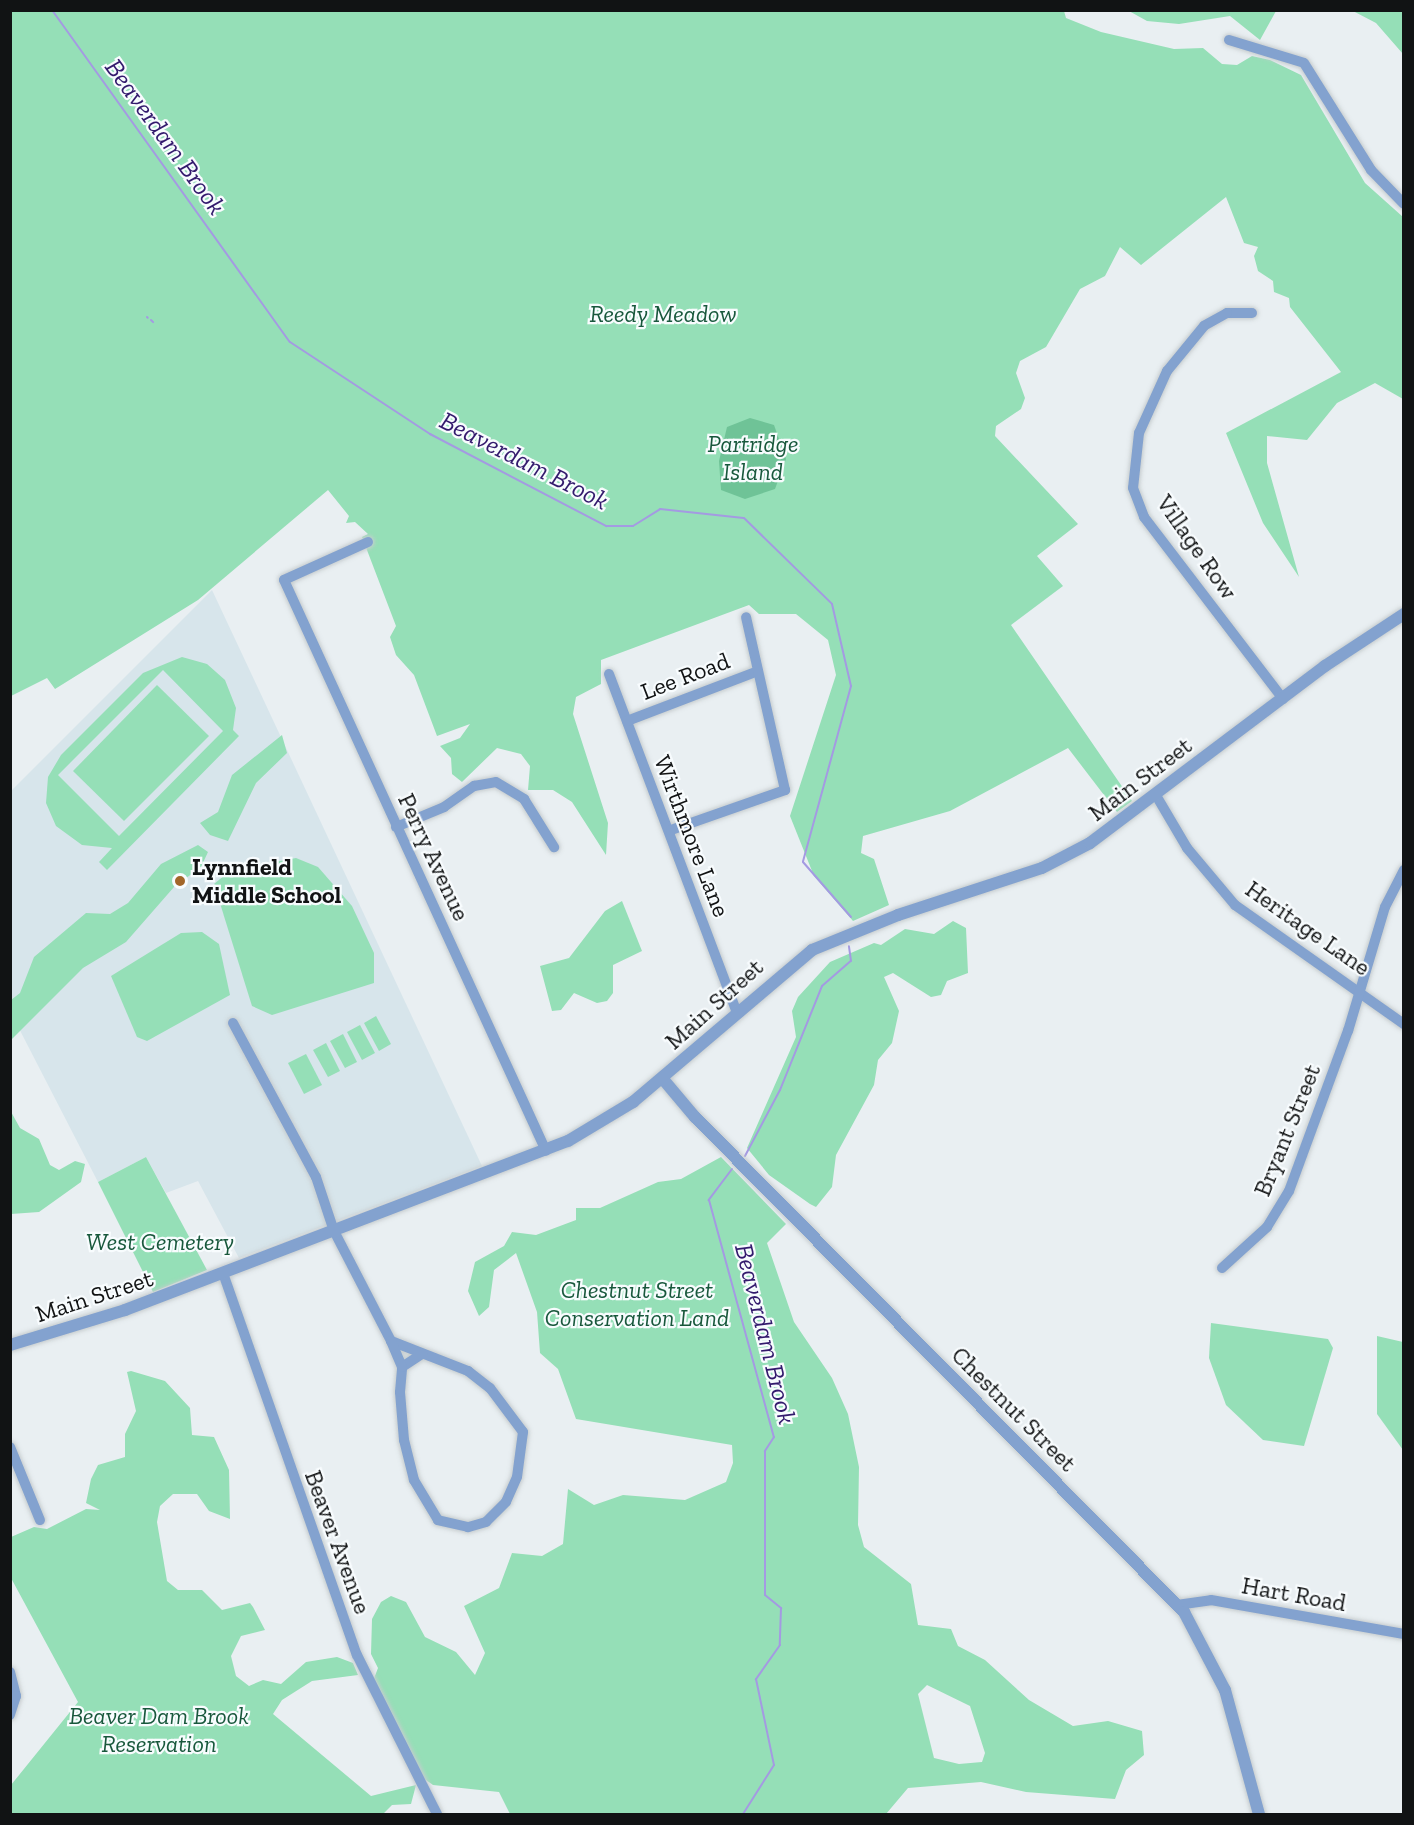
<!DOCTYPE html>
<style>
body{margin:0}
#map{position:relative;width:1414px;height:1825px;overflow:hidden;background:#e9eff2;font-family:"Zilla Slab",serif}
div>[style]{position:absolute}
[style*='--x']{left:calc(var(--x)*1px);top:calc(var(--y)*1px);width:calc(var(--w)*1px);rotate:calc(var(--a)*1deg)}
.built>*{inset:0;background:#d7e5eb}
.green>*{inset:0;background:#95dfb7}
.forest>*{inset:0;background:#6fc397}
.stream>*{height:2px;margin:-1px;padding:0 1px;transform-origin:1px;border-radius:1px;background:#a49ae2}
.roads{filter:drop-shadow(0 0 2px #c6ccce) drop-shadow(0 0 2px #c6ccce)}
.minor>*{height:10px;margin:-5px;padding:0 5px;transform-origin:5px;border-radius:5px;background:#83a2cf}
.tertiary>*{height:12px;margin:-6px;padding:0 6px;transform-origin:6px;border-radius:6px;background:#83a2cf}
.dots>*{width:16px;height:16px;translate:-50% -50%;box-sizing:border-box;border:3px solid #f8fcfe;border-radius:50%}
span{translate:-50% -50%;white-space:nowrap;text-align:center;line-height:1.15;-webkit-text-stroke:4.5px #f8fcfe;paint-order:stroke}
.park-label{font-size:24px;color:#18583c;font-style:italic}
.street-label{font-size:24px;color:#111314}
.poi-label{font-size:24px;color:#111314;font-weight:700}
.left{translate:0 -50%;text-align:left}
.water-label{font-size:26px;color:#331a6d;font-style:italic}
.frame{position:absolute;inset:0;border:12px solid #111314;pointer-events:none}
</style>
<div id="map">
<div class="built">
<div style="clip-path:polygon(212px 590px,482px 1166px,239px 1258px,198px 1181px,166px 1193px,146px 1157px,98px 1182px,11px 1013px,11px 791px)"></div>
</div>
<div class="green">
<div style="clip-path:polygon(11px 11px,1064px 11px,1066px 18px,1101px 32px,1174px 49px,1203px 48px,1222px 64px,1237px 65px,1252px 56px,1270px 60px,1301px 75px,1365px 183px,1403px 217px,1403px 399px,1375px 383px,1337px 403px,1307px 440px,1267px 436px,1267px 463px,1299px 577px,1263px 523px,1226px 433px,1341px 372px,1290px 307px,1289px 298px,1274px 292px,1273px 281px,1258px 271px,1254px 256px,1258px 247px,1244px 243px,1226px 197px,1141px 265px,1120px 247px,1105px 276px,1080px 289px,1046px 347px,1020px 361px,1016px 373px,1025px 398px,1021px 409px,996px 426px,995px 436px,1078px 524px,1037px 556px,1063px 586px,1011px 625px,1132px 801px,1117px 812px,1068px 748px,950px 811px,863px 836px,861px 853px,874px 859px,889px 905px,853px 921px,814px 876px,790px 816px,836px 675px,828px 640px,796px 614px,759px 614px,749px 605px,601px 660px,601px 684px,576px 697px,573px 714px,608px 823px,606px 855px,572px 802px,553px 790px,528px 790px,530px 766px,521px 754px,497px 748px,462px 782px,452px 774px,451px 758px,440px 746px,460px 738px,470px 724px,437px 736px,414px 675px,396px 655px,390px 637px,396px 626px,362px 537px,368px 534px,355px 522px,346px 523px,349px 516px,328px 490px,198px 600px,55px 689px,47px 678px,11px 696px)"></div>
<div style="clip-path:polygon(1129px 11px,1276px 11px,1260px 40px,1230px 16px,1179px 24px,1147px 21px)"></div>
<div style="clip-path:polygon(1353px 11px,1403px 11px,1403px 54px,1376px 23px)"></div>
<div style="clip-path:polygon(evenodd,182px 657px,207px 664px,225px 680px,236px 708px,233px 730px,239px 736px,107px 870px,99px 862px,112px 848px,82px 845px,56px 826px,46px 803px,48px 777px,61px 755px,143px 673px,182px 657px,163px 670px,223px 731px,119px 836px,58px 775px,163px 670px)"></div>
<div style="clip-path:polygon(157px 685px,209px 736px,124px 821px,73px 771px)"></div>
<div style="clip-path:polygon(282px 735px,287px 753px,256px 783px,228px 841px,210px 835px,200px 823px,218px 812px,232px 775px)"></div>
<div style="clip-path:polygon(198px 845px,208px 852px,201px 867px,174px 887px,126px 942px,83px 968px,11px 1040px,11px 1000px,20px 993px,34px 957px,86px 913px,110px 914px,128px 903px,161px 864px)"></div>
<div style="clip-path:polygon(296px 858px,318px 867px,352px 906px,374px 953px,374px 983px,272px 1015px,252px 1006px,214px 884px,231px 870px)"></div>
<div style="clip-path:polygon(622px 901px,642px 951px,613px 965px,613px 993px,607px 1001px,597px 1003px,574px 993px,561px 1010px,552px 1011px,540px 966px,569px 958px,605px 911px)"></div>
<div style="clip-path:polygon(953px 921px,966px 928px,968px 973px,947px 981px,941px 995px,931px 997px,893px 973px,884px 977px,899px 1011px,892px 1043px,878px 1060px,874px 1085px,836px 1155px,832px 1187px,816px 1207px,810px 1204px,769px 1175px,747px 1148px,796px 1037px,792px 1011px,798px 997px,830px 962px,874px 943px,881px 945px,905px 929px,934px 934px)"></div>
<div style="clip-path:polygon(202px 932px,219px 944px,230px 995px,147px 1041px,137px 1037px,111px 976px,181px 933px)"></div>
<div style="clip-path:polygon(376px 1016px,391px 1044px,379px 1051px,364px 1023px)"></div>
<div style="clip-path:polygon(360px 1025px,375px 1053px,362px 1060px,347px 1032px)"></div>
<div style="clip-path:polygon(343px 1034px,357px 1062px,345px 1068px,330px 1041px)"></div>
<div style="clip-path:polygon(326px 1043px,340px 1071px,328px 1077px,313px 1050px)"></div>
<div style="clip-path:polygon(306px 1054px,322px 1085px,304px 1094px,288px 1063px)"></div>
<div style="clip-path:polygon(10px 1110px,20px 1128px,39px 1139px,50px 1165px,59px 1170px,75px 1161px,85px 1164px,81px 1182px,39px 1212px,11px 1214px)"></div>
<div style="clip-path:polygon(146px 1157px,207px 1270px,153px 1292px,98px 1182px)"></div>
<div style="clip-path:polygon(evenodd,721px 1157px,786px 1224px,767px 1243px,794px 1322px,832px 1378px,848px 1414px,859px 1467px,858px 1525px,864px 1547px,911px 1584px,918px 1625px,951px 1629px,958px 1646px,985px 1660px,1029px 1700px,1073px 1726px,1108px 1721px,1142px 1731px,1144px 1755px,1126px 1770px,1115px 1799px,1026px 1792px,981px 1782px,908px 1788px,886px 1814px,510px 1814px,499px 1792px,433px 1785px,423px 1778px,373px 1681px,378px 1668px,371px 1654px,372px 1619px,381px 1602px,391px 1596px,406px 1602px,425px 1637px,456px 1652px,475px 1675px,485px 1653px,464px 1606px,499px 1588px,512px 1553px,542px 1556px,563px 1544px,568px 1489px,594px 1505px,623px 1495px,685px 1500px,726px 1482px,733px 1463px,732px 1445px,576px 1419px,558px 1369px,540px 1353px,537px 1312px,516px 1253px,494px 1270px,489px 1307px,479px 1316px,468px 1291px,475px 1262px,504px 1246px,512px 1232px,536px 1235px,576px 1220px,576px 1208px,600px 1208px,658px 1182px,681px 1179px,721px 1157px,927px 1685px,970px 1706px,985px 1753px,982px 1762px,959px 1764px,934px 1758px,918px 1694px,927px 1685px)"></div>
<div style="clip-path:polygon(1211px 1323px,1328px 1339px,1333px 1348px,1304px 1446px,1263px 1440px,1226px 1405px,1209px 1358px)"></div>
<div style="clip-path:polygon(1377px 1336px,1403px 1342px,1403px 1450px,1377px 1414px)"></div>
<div style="clip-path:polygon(131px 1371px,165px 1381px,190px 1408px,192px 1435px,214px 1437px,229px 1470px,230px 1519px,209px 1511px,197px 1494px,173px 1494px,160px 1506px,157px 1522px,167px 1581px,178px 1590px,202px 1590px,222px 1610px,250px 1603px,253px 1607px,265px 1630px,241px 1636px,231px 1656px,236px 1676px,249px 1686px,263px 1680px,281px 1684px,306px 1662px,337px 1657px,353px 1663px,358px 1675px,312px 1681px,282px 1700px,273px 1714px,371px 1796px,416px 1785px,411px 1804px,392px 1805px,383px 1814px,11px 1814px,11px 1785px,78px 1702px,11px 1578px,11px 1537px,34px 1527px,47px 1529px,86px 1509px,100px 1510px,86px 1503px,91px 1479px,98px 1465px,125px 1457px,125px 1434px,136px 1411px,127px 1372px)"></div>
</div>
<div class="forest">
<div style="clip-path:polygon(750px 418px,774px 425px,786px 459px,775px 489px,745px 499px,721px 490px,719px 461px,727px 427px)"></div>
</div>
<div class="stream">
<div style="--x:52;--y:10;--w:408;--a:54.4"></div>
<div style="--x:290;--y:342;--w:168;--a:33.3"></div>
<div style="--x:430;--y:434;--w:199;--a:27.6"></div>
<div style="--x:606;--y:526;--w:27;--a:0"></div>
<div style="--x:633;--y:526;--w:32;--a:-32"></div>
<div style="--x:660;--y:509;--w:84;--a:6.1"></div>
<div style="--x:744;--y:518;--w:123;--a:44.3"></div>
<div style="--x:832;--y:604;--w:84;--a:77"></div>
<div style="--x:851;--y:686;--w:182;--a:105.3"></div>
<div style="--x:803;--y:862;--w:73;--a:48.9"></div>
<div style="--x:147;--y:317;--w:1;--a:45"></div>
<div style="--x:151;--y:320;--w:3;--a:45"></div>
<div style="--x:745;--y:1156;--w:75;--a:-62.1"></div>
<div style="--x:780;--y:1090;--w:112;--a:-68"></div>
<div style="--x:822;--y:986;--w:38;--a:-41"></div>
<div style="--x:851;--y:961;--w:15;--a:-98"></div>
<div style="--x:732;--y:1169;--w:39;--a:127"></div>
<div style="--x:709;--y:1200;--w:246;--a:74.7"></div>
<div style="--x:774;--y:1437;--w:17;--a:123"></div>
<div style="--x:765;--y:1451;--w:144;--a:90"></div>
<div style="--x:765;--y:1595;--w:21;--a:39"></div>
<div style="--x:781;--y:1608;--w:37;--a:92"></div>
<div style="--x:780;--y:1645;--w:42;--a:125.2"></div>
<div style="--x:756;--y:1679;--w:88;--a:78.2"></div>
<div style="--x:774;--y:1765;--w:58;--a:122.3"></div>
</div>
<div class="roads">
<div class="minor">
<div style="--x:1229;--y:40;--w:78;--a:17"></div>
<div style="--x:1304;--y:63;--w:126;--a:57.9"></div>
<div style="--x:1371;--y:170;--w:47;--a:45.9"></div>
<div style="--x:1252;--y:313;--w:25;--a:180"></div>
<div style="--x:1227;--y:313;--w:26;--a:151"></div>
<div style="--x:1204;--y:326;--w:58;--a:129.4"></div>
<div style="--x:1167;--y:371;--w:68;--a:114.3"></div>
<div style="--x:1139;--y:433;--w:55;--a:96.2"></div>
<div style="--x:1133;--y:488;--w:31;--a:69"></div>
<div style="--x:1144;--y:517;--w:229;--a:52.6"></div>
<div style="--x:368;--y:542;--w:92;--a:155.7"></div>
<div style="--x:284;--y:580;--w:628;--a:65.35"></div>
<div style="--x:609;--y:674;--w:361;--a:69.3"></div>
<div style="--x:627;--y:721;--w:140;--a:-20.9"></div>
<div style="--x:1157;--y:797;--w:59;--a:59.5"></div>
<div style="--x:1187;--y:848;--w:75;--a:49.9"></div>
<div style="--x:1235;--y:905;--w:207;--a:35.2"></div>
<div style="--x:396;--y:827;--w:52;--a:-22.6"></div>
<div style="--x:444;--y:807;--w:37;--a:-35"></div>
<div style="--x:474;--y:786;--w:22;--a:-10"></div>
<div style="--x:496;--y:782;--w:33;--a:31"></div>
<div style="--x:524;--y:799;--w:57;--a:58"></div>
<div style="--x:671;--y:830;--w:121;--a:-19.3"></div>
<div style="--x:785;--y:790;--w:177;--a:-102.7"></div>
<div style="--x:233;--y:1023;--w:175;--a:61.7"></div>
<div style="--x:316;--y:1177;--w:57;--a:71.6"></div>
<div style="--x:334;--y:1231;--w:124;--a:62.6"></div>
<div style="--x:391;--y:1341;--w:83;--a:21.3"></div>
<div style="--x:468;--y:1371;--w:28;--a:38"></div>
<div style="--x:490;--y:1388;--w:55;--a:53.1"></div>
<div style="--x:523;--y:1432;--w:45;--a:97.6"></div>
<div style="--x:517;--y:1477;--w:27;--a:114"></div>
<div style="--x:506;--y:1502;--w:28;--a:135"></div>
<div style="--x:486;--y:1522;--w:19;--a:164"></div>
<div style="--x:468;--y:1527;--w:31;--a:-167"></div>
<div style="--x:438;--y:1520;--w:47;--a:-121"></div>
<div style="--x:414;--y:1480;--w:41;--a:-104"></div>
<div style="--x:404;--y:1440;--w:48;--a:-94.8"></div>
<div style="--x:400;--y:1392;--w:25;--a:-85"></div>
<div style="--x:402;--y:1367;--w:24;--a:-33"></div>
<div style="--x:1222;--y:1268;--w:61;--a:-42.3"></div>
<div style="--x:1267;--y:1227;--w:42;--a:-58.6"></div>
<div style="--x:1289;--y:1191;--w:171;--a:-69.8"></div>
<div style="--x:1348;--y:1031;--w:129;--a:-73.4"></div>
<div style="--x:1385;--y:907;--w:42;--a:-62.8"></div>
<div style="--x:223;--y:1273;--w:405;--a:70.7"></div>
<div style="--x:357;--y:1655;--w:178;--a:63.3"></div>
<div style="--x:391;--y:1341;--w:28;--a:67"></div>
<div style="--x:10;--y:1447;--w:79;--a:67.7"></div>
<div style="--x:1177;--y:1605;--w:34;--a:-8"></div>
<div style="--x:1211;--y:1600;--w:196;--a:10"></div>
<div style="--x:10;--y:1672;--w:25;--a:76"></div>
<div style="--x:16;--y:1696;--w:20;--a:108"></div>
</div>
<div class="tertiary">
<div style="--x:662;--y:1078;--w:51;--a:49.8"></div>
<div style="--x:695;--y:1117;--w:696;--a:45.35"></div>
<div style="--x:1184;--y:1612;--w:88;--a:62.3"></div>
<div style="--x:1225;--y:1690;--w:129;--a:74.7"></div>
<div style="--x:10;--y:1345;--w:120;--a:-16.9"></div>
<div style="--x:125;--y:1310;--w:474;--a:-20.9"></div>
<div style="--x:568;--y:1141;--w:76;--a:-31"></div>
<div style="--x:633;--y:1102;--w:235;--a:-40.3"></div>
<div style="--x:812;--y:950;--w:93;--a:-22.1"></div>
<div style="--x:898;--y:915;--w:151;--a:-18.1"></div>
<div style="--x:1042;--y:868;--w:54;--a:-27.5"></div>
<div style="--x:1090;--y:843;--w:294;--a:-37"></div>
<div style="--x:1325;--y:666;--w:95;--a:-33.4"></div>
</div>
</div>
<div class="dots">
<div style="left:180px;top:881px;background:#a26629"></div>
</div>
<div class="park-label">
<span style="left:663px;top:314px">Reedy Meadow</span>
<span style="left:753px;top:458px">Partridge<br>Island</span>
<span style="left:160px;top:1242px">West Cemetery</span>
<span style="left:637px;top:1304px">Chestnut Street<br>Conservation Land</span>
<span style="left:159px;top:1730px">Beaver Dam Brook<br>Reservation</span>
</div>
<div class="street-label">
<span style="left:1197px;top:547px;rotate:55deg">Village Row</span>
<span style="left:685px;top:676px;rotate:-21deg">Lee Road</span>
<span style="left:1140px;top:779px;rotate:-37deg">Main Street</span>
<span style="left:692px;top:836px;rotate:69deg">Wirthmore Lane</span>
<span style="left:434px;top:857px;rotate:65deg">Perry Avenue</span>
<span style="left:1308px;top:928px;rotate:35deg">Heritage Lane</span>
<span style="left:714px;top:1004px;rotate:-42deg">Main Street</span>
<span style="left:1287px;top:1130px;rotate:-68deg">Bryant Street</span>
<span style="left:94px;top:1296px;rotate:-18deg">Main Street</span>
<span style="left:1014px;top:1409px;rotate:45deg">Chestnut Street</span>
<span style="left:338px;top:1542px;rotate:70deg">Beaver Avenue</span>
<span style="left:1294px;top:1594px;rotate:10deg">Hart Road</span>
</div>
<div class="poi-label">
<span class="left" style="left:192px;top:881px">Lynnfield<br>Middle School</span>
</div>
<div class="water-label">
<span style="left:165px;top:137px;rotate:54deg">Beaverdam Brook</span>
<span style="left:524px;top:461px;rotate:27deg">Beaverdam Brook</span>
<span style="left:765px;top:1334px;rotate:76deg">Beaverdam Brook</span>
</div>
<div class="frame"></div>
</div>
